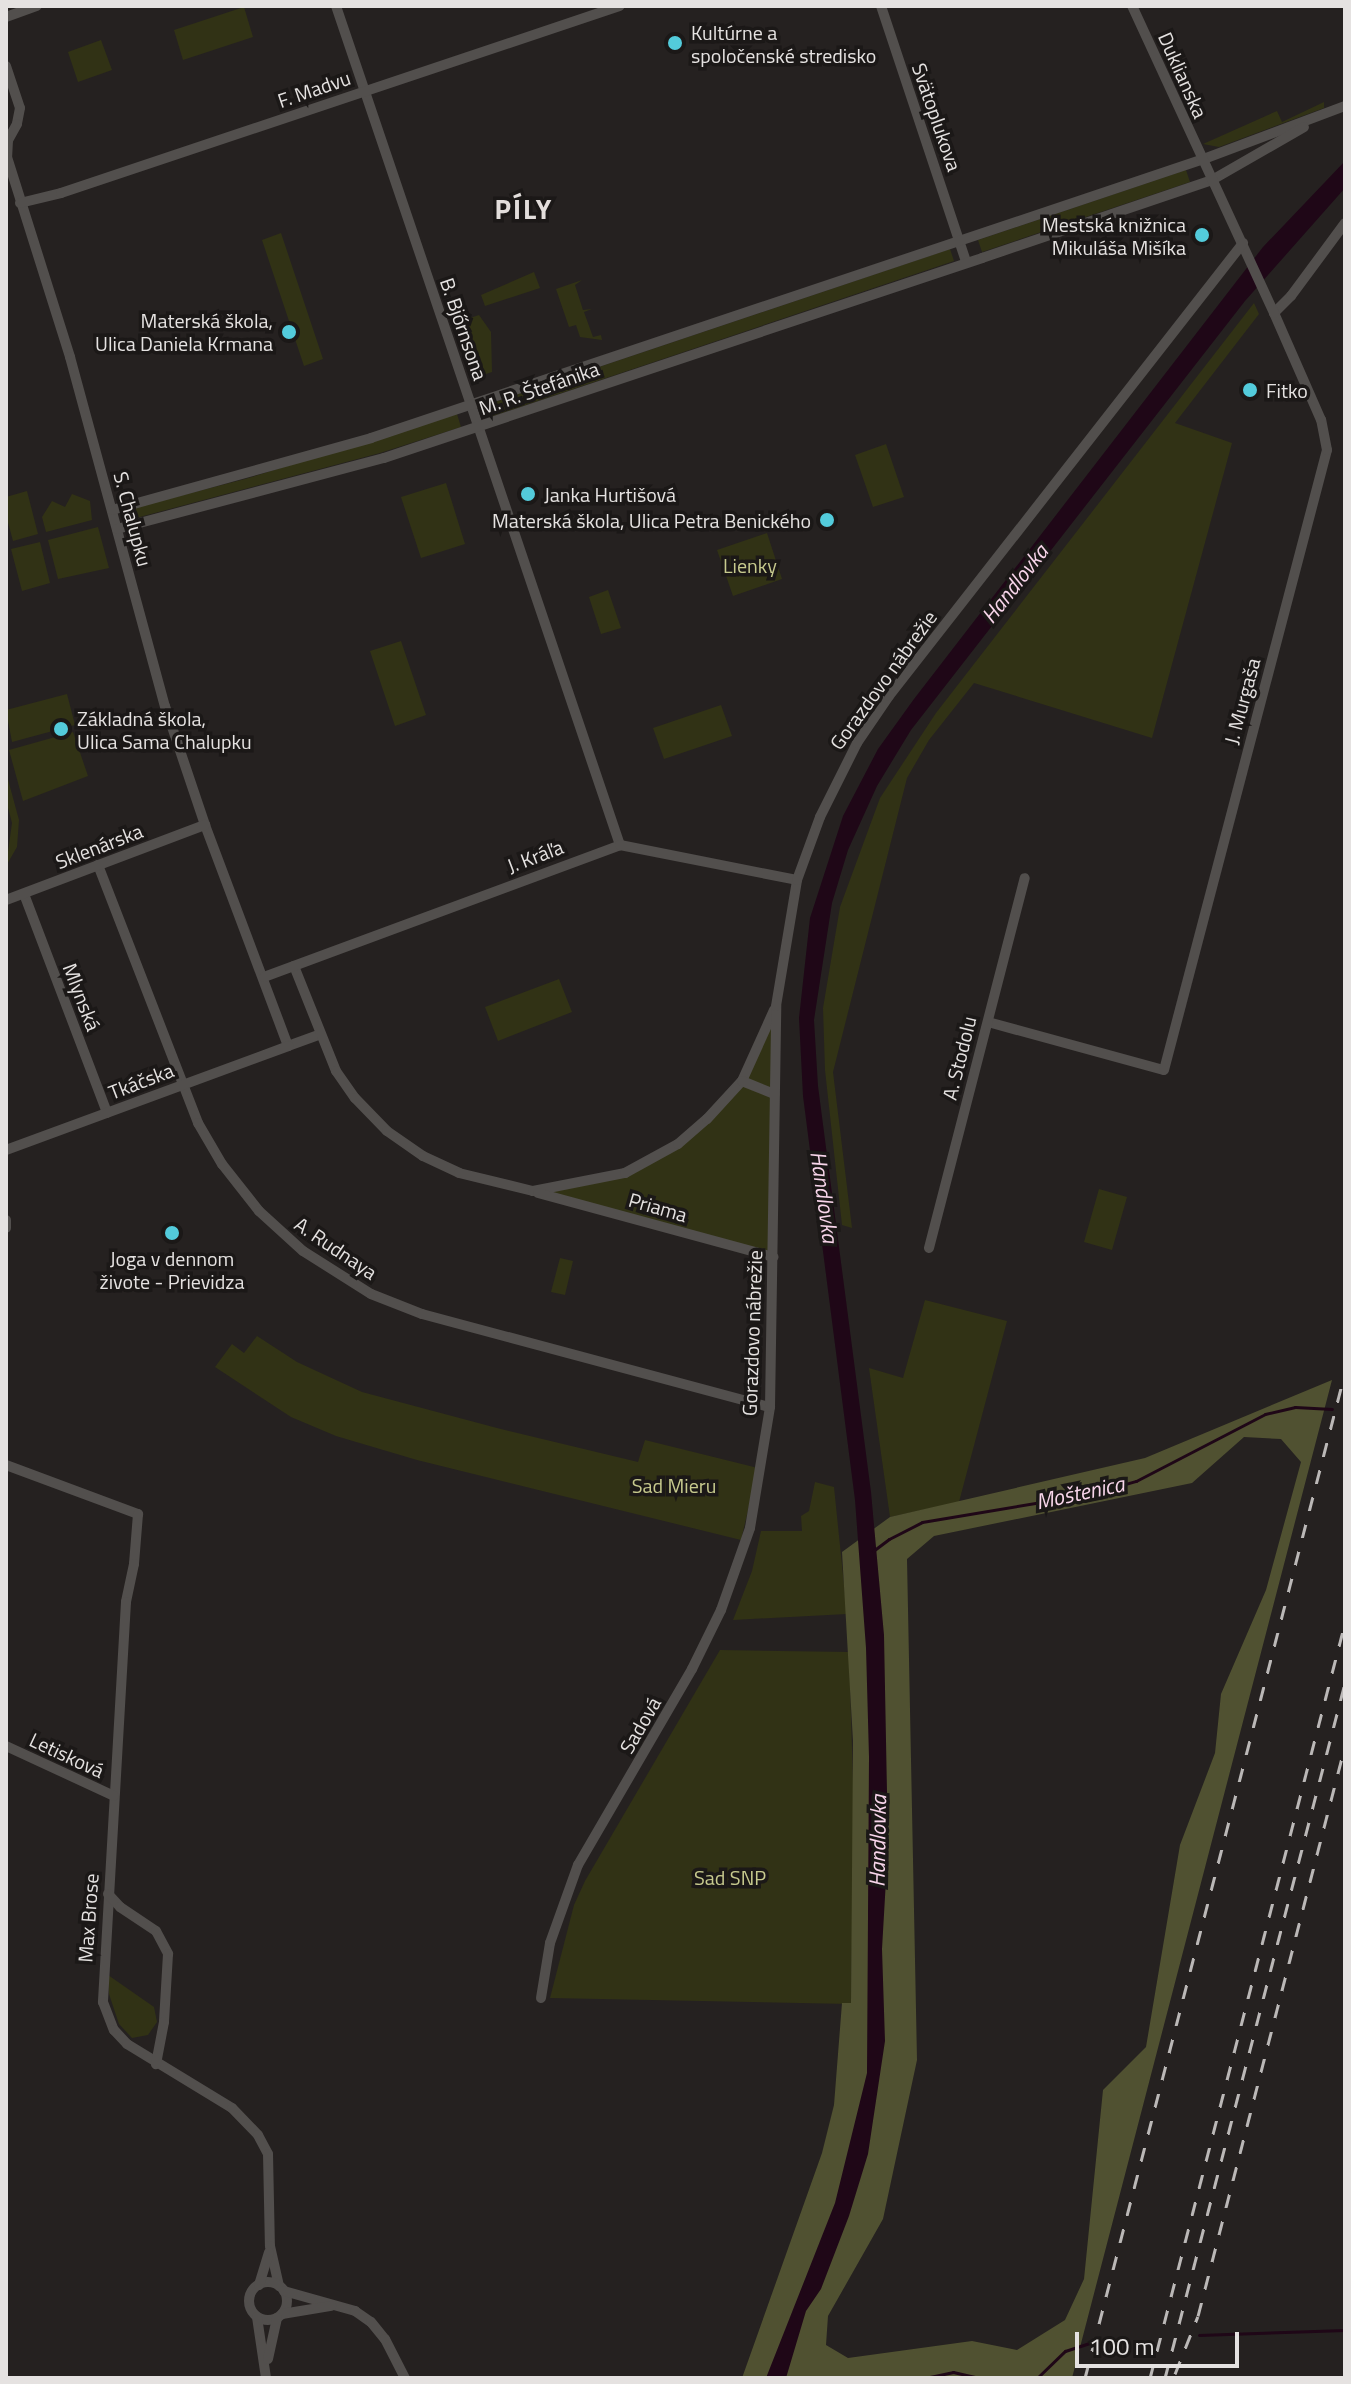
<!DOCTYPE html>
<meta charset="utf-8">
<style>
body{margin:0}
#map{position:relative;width:1351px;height:2384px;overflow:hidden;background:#252120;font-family:"Titillium Web",sans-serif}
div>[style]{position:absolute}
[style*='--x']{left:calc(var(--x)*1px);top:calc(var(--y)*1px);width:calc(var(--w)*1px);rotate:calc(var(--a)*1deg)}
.green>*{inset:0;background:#313215}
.forest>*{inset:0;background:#505131}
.water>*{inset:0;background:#1f0717}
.stream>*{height:3px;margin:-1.5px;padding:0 1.5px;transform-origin:1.5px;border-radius:1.5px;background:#1f0717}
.street>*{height:10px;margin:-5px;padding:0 5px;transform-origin:5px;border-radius:5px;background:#524f4d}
.street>.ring{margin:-5px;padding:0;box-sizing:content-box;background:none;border:10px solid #524f4d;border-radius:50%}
.rail>*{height:3px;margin-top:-1.5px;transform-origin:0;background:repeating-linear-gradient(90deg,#bbb8b7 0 14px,transparent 0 28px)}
.dots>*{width:22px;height:22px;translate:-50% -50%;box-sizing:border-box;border:4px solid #1b1817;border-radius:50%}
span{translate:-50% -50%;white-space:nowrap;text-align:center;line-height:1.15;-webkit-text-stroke:7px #1b1817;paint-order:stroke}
.poi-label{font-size:20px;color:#e5e2e1}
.left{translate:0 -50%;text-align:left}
.right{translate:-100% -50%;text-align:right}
.street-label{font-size:20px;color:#e5e2e1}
.park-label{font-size:20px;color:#c7ca8e}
.water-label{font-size:22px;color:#f9d6eb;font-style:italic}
.district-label{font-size:28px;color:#e3dedc;font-weight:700;letter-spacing:2px}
.frame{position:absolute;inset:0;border:8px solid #e5e2e1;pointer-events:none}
.scale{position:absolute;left:1075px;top:2332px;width:164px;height:36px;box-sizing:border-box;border:4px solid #e5e2e1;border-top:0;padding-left:10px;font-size:24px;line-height:28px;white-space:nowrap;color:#e5e2e1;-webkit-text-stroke:6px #1b1817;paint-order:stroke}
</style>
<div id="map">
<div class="green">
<div style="clip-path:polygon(244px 7px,253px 37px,183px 60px,174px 30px)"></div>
<div style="clip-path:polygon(101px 40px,112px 70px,78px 82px,68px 52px)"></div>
<div style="clip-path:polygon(1324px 102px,1324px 108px,1219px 147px,1203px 144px,1277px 111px,1282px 122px)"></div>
<div style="clip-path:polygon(1186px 170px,1190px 182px,982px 252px,978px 240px)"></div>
<div style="clip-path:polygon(281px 233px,323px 359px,304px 366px,262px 240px)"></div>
<div style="clip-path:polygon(950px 249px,954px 261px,490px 417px,486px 405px)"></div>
<div style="clip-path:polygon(534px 272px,540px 288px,485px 306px,481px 295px)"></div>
<div style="clip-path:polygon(582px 280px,575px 285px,583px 310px,592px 309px,584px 312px,593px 337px,601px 335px,602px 340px,580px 337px,576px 325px,569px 327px,556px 289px)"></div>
<div style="clip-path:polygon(1254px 303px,1259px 314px,1175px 423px,1232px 443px,1152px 738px,974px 683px,929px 740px,907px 778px,833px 1072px,852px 1228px,842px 1225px,825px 1070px,823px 1008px,840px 907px,880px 798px,936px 713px)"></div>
<div style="clip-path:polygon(479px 315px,491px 332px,492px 372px,474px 378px,455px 323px)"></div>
<div style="clip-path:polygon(457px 414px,461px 427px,380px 453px,136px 518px,133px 508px,245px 479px)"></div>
<div style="clip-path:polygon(886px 444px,904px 497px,873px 507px,855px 455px)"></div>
<div style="clip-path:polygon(446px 483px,465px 544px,421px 558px,401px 497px)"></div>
<div style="clip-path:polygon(27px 491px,38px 534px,13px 541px,6px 515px,6px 497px)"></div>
<div style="clip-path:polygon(72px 494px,90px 501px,92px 520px,46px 532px,42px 517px,52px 501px,65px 507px)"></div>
<div style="clip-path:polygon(98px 527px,109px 568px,58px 579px,48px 540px)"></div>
<div style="clip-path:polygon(767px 533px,782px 579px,733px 596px,717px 550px)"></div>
<div style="clip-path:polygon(40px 542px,50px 583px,22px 591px,11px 549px)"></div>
<div style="clip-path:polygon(608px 590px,621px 628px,601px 634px,589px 597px)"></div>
<div style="clip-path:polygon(401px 641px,426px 715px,395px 726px,370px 651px)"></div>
<div style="clip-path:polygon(67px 694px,75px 725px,12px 742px,6px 710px)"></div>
<div style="clip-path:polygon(721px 705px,732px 736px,664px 759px,653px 728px)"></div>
<div style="clip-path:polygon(73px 732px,88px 776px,23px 801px,9px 750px)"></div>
<div style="clip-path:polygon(6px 772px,19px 820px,17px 847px,6px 866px,12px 823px,6px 800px)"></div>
<div style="clip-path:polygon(559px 979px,572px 1012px,498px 1041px,485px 1007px)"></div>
<div style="clip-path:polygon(777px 1004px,772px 1257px,543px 1191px,600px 1178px,648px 1161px,679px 1144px,742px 1083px)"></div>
<div style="clip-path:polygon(1099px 1189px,1127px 1197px,1112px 1250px,1084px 1242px)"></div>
<div style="clip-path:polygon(560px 1258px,573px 1261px,565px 1295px,551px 1292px)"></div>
<div style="clip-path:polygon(925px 1300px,1007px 1321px,959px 1502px,890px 1517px,869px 1368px,903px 1378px)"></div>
<div style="clip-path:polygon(257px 1336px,297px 1362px,362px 1392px,497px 1428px,638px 1462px,645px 1440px,758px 1468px,741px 1540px,417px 1460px,336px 1436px,291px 1417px,215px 1367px,232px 1344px,244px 1353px)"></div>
<div style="clip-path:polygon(815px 1482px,834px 1487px,847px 1614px,733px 1620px,752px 1571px,761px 1531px,802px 1531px,801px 1516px,809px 1511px)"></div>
<div style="clip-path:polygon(720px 1650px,849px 1652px,854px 1815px,851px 2004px,550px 1998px,574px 1905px,585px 1881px)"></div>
<div style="clip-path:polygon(108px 1975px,154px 2007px,157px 2022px,148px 2035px,132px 2038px,119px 2024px,109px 1994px)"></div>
</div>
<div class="forest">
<div style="clip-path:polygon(evenodd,1332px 1380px,1072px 2378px,742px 2378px,822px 2153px,834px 2105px,842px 2003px,851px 2003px,853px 1741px,842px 1552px,890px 1517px,1145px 1458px,1332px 1380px,1244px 1437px,1281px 1439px,1301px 1462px,1266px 1590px,1221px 1694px,1215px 1753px,1180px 1845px,1146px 2047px,1103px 2090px,1084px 2279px,1065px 2320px,1017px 2350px,972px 2341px,848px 2358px,826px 2345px,828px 2316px,883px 2219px,917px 2060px,907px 1559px,934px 1536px,1192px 1483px,1244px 1437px)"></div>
</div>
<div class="water">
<div style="clip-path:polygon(1345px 161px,1345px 188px,1245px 301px,911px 730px,877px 786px,848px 850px,832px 903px,814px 1020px,818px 1086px,871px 1492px,884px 1635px,888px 1845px,882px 1949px,885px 2041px,868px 2154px,849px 2216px,821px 2289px,806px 2311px,786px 2378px,766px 2378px,835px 2203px,867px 2073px,869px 1757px,866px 1648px,855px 1500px,803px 1096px,799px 1018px,810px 918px,843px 816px,878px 749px,914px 699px,1263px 247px)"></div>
</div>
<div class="stream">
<div style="--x:873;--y:1551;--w:20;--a:-37"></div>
<div style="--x:889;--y:1539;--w:37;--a:-27"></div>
<div style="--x:922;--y:1522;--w:170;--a:-9.5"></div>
<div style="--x:1090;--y:1494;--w:48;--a:-15.8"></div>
<div style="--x:1136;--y:1481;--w:145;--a:-27.4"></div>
<div style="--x:1265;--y:1414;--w:31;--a:-13"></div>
<div style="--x:1295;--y:1407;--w:37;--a:3"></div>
<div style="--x:1199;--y:2335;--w:146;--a:-2"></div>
<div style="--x:877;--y:2378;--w:4;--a:0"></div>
<div style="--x:925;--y:2378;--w:29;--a:-12"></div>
<div style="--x:953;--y:2372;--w:28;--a:13"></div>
<div style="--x:1037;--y:2378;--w:39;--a:-44"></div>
<div style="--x:1065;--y:2351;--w:25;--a:-18"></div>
</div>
<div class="street">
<div style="--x:336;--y:6;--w:886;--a:71.3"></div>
<div style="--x:881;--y:6;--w:270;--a:71.6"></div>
<div style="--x:6;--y:17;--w:33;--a:-20"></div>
<div style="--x:6;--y:66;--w:44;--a:71.6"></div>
<div style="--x:20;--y:108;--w:16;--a:101"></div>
<div style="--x:17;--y:124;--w:18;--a:119"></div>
<div style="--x:8;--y:140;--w:17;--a:93"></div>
<div style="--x:7;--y:157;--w:210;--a:72.5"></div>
<div style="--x:70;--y:357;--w:362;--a:74.8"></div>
<div style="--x:165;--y:706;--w:126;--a:71.4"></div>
<div style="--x:205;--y:825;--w:236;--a:69.4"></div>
<div style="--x:288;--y:1046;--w:33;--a:-20"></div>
<div style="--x:20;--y:203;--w:42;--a:-13.7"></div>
<div style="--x:61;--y:193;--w:589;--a:-18.5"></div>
<div style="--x:1274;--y:313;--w:24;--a:-45"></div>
<div style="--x:1291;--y:296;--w:91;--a:-53.5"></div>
<div style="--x:112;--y:510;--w:269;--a:-15.5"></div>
<div style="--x:371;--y:438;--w:875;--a:-18.52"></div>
<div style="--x:1201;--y:160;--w:154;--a:-20.6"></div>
<div style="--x:117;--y:529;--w:276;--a:-14.9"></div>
<div style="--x:384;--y:458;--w:631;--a:-18.49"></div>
<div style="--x:982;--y:258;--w:243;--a:-18.7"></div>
<div style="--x:1212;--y:180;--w:106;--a:-29.9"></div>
<div style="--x:98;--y:865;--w:277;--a:68.8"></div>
<div style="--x:198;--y:1123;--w:48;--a:59.7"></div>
<div style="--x:222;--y:1164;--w:60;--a:51.8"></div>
<div style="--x:259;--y:1211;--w:59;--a:42.3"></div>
<div style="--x:303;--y:1251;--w:80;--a:32.3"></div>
<div style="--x:371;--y:1294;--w:55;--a:21.4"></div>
<div style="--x:422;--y:1314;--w:360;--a:15"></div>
<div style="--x:24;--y:894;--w:234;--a:69.2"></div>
<div style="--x:6;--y:900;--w:213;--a:-20.7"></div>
<div style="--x:294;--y:966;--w:113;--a:68.2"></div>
<div style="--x:336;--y:1071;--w:33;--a:55"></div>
<div style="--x:355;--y:1098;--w:46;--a:45.9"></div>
<div style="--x:387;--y:1131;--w:44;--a:34.8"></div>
<div style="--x:423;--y:1156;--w:40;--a:25"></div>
<div style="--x:459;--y:1173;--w:76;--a:13.7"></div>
<div style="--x:533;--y:1191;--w:94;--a:-11.1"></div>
<div style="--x:625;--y:1173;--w:60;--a:-28.7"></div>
<div style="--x:678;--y:1144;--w:38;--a:-41"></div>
<div style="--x:707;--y:1119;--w:52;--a:-47.4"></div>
<div style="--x:742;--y:1081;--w:78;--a:-65.7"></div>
<div style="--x:264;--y:977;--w:380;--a:-20.3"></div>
<div style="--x:620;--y:845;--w:180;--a:11.2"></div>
<div style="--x:988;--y:1022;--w:182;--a:15.3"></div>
<div style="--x:1164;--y:1070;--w:641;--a:-75.27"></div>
<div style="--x:1327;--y:450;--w:31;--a:-101"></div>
<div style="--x:1321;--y:420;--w:117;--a:-113.7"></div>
<div style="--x:1274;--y:313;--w:338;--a:-114.8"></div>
<div style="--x:742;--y:1081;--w:35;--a:22"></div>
<div style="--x:6;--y:1150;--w:301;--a:-20.2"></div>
<div style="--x:538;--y:1193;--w:244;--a:15.2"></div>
<div style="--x:6;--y:1220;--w:8;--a:90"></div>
<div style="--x:929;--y:1248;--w:382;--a:-75.5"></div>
<div style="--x:6;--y:1465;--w:141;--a:20.4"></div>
<div style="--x:138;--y:1514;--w:50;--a:94.6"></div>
<div style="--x:134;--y:1564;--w:39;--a:102"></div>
<div style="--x:126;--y:1602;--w:401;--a:93.3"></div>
<div style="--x:103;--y:2002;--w:30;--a:69"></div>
<div style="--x:114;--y:2030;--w:19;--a:47"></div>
<div style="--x:127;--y:2044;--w:123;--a:31.4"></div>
<div style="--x:232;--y:2108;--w:37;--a:46"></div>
<div style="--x:258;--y:2135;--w:21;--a:62"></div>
<div style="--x:268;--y:2154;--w:92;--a:88.8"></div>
<div style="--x:270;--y:2246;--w:41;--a:77.3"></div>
<div style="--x:6;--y:1746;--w:119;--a:24.8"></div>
<div style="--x:108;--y:1894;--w:18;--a:47"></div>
<div style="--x:120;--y:1907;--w:43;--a:33.7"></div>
<div style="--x:156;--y:1931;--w:26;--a:62"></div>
<div style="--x:168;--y:1954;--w:68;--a:93.4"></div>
<div style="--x:164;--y:2022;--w:43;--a:100.8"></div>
<div style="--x:541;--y:1998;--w:56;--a:-80.7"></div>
<div style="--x:550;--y:1943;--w:83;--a:-70.3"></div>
<div style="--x:578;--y:1865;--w:227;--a:-59.8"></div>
<div style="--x:692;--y:1669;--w:66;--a:-63.8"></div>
<div style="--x:721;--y:1610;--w:87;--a:-70.5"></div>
<div style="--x:750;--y:1528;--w:123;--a:-80.6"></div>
<div style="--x:770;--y:1407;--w:401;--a:-89.1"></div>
<div style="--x:776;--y:1006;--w:128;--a:-80.5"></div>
<div style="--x:797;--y:880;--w:67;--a:-69.9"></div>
<div style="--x:820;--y:817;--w:83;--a:-63.4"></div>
<div style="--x:857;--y:743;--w:57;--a:-55.8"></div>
<div style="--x:889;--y:696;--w:575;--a:-51.99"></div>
<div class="ring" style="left:249px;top:2282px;width:28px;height:28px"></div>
<div style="--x:259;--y:2285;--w:34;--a:-73"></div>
<div style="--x:284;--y:2291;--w:74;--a:15.7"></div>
<div style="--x:355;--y:2311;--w:19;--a:35"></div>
<div style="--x:371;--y:2322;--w:22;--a:51"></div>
<div style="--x:385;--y:2339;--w:44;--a:62.9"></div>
<div style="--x:282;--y:2314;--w:50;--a:-9.3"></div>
<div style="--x:257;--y:2317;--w:62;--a:81.6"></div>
<div style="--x:268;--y:2359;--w:42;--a:-77.6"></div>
</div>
<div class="rail">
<div style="--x:1175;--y:2374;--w:62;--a:-68.4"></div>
<div style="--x:1198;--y:2316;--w:589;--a:-75.54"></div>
<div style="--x:1085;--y:2378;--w:1038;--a:-75.5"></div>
<div style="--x:1150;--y:2378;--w:780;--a:-75.52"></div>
<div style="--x:1165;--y:2378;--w:718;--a:-75.48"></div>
</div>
<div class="dots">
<div style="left:675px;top:43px;background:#53cbdb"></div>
<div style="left:1202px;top:235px;background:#53cbdb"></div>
<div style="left:289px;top:332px;background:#53cbdb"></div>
<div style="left:1250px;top:390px;background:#53cbdb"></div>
<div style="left:528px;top:494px;background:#53cbdb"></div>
<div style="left:827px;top:520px;background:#53cbdb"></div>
<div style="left:61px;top:729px;background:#53cbdb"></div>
<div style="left:172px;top:1233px;background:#53cbdb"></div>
</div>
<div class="poi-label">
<span class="left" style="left:691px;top:44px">Kultúrne a<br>spoločenské stredisko</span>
<span class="right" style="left:1186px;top:236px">Mestská knižnica<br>Mikuláša Mišíka</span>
<span class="right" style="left:273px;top:332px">Materská škola,<br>Ulica Daniela Krmana</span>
<span class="left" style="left:1266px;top:390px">Fitko</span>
<span class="left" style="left:544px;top:494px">Janka Hurtišová</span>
<span class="right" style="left:811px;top:520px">Materská škola, Ulica Petra Benického</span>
<span class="left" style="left:77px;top:730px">Základná škola,<br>Ulica Sama Chalupku</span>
<span style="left:172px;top:1270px">Joga v dennom<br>živote - Prievidza</span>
</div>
<div class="street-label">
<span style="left:1183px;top:75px;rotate:66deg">Duklianska</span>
<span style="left:314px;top:89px;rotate:-19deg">F. Madvu</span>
<span style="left:937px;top:117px;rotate:71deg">Svätoplukova</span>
<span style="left:464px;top:329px;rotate:71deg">B. Bjőrnsona</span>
<span style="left:539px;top:388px;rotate:-19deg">M. R. Štefánika</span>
<span style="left:133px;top:519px;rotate:75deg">S. Chalupku</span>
<span style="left:883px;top:680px;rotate:-54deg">Gorazdovo nábrežie</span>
<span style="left:1242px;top:701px;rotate:-75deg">J. Murgaša</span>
<span style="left:99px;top:846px;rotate:-21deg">Sklenárska</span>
<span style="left:535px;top:856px;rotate:-21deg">J. Kráľa</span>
<span style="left:82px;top:997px;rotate:69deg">Mlynská</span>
<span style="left:959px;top:1058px;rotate:-76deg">A. Stodolu</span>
<span style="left:141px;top:1081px;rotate:-21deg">Tkáčska</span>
<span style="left:658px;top:1207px;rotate:16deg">Priama</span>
<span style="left:336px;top:1248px;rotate:34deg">A. Rudnaya</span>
<span style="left:752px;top:1333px;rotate:-88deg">Gorazdovo nábrežie</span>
<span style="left:640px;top:1725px;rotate:-60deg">Sadová</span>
<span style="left:67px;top:1755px;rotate:25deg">Letisková</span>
<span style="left:88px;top:1918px;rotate:-86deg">Max Brose</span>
</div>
<div class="park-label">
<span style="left:750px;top:565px">Lienky</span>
<span style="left:674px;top:1485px">Sad Mieru</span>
<span style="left:730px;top:1877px">Sad SNP</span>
</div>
<div class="water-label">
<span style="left:1015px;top:584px;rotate:-52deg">Handlovka</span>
<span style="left:824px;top:1197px;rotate:82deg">Handlovka</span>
<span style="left:1080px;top:1493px;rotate:-12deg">Moštenica</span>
<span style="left:878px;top:1841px;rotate:-89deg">Handlovka</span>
</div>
<div class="district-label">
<span style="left:524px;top:209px">PÍLY</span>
</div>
<div class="frame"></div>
<div class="scale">100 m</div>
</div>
